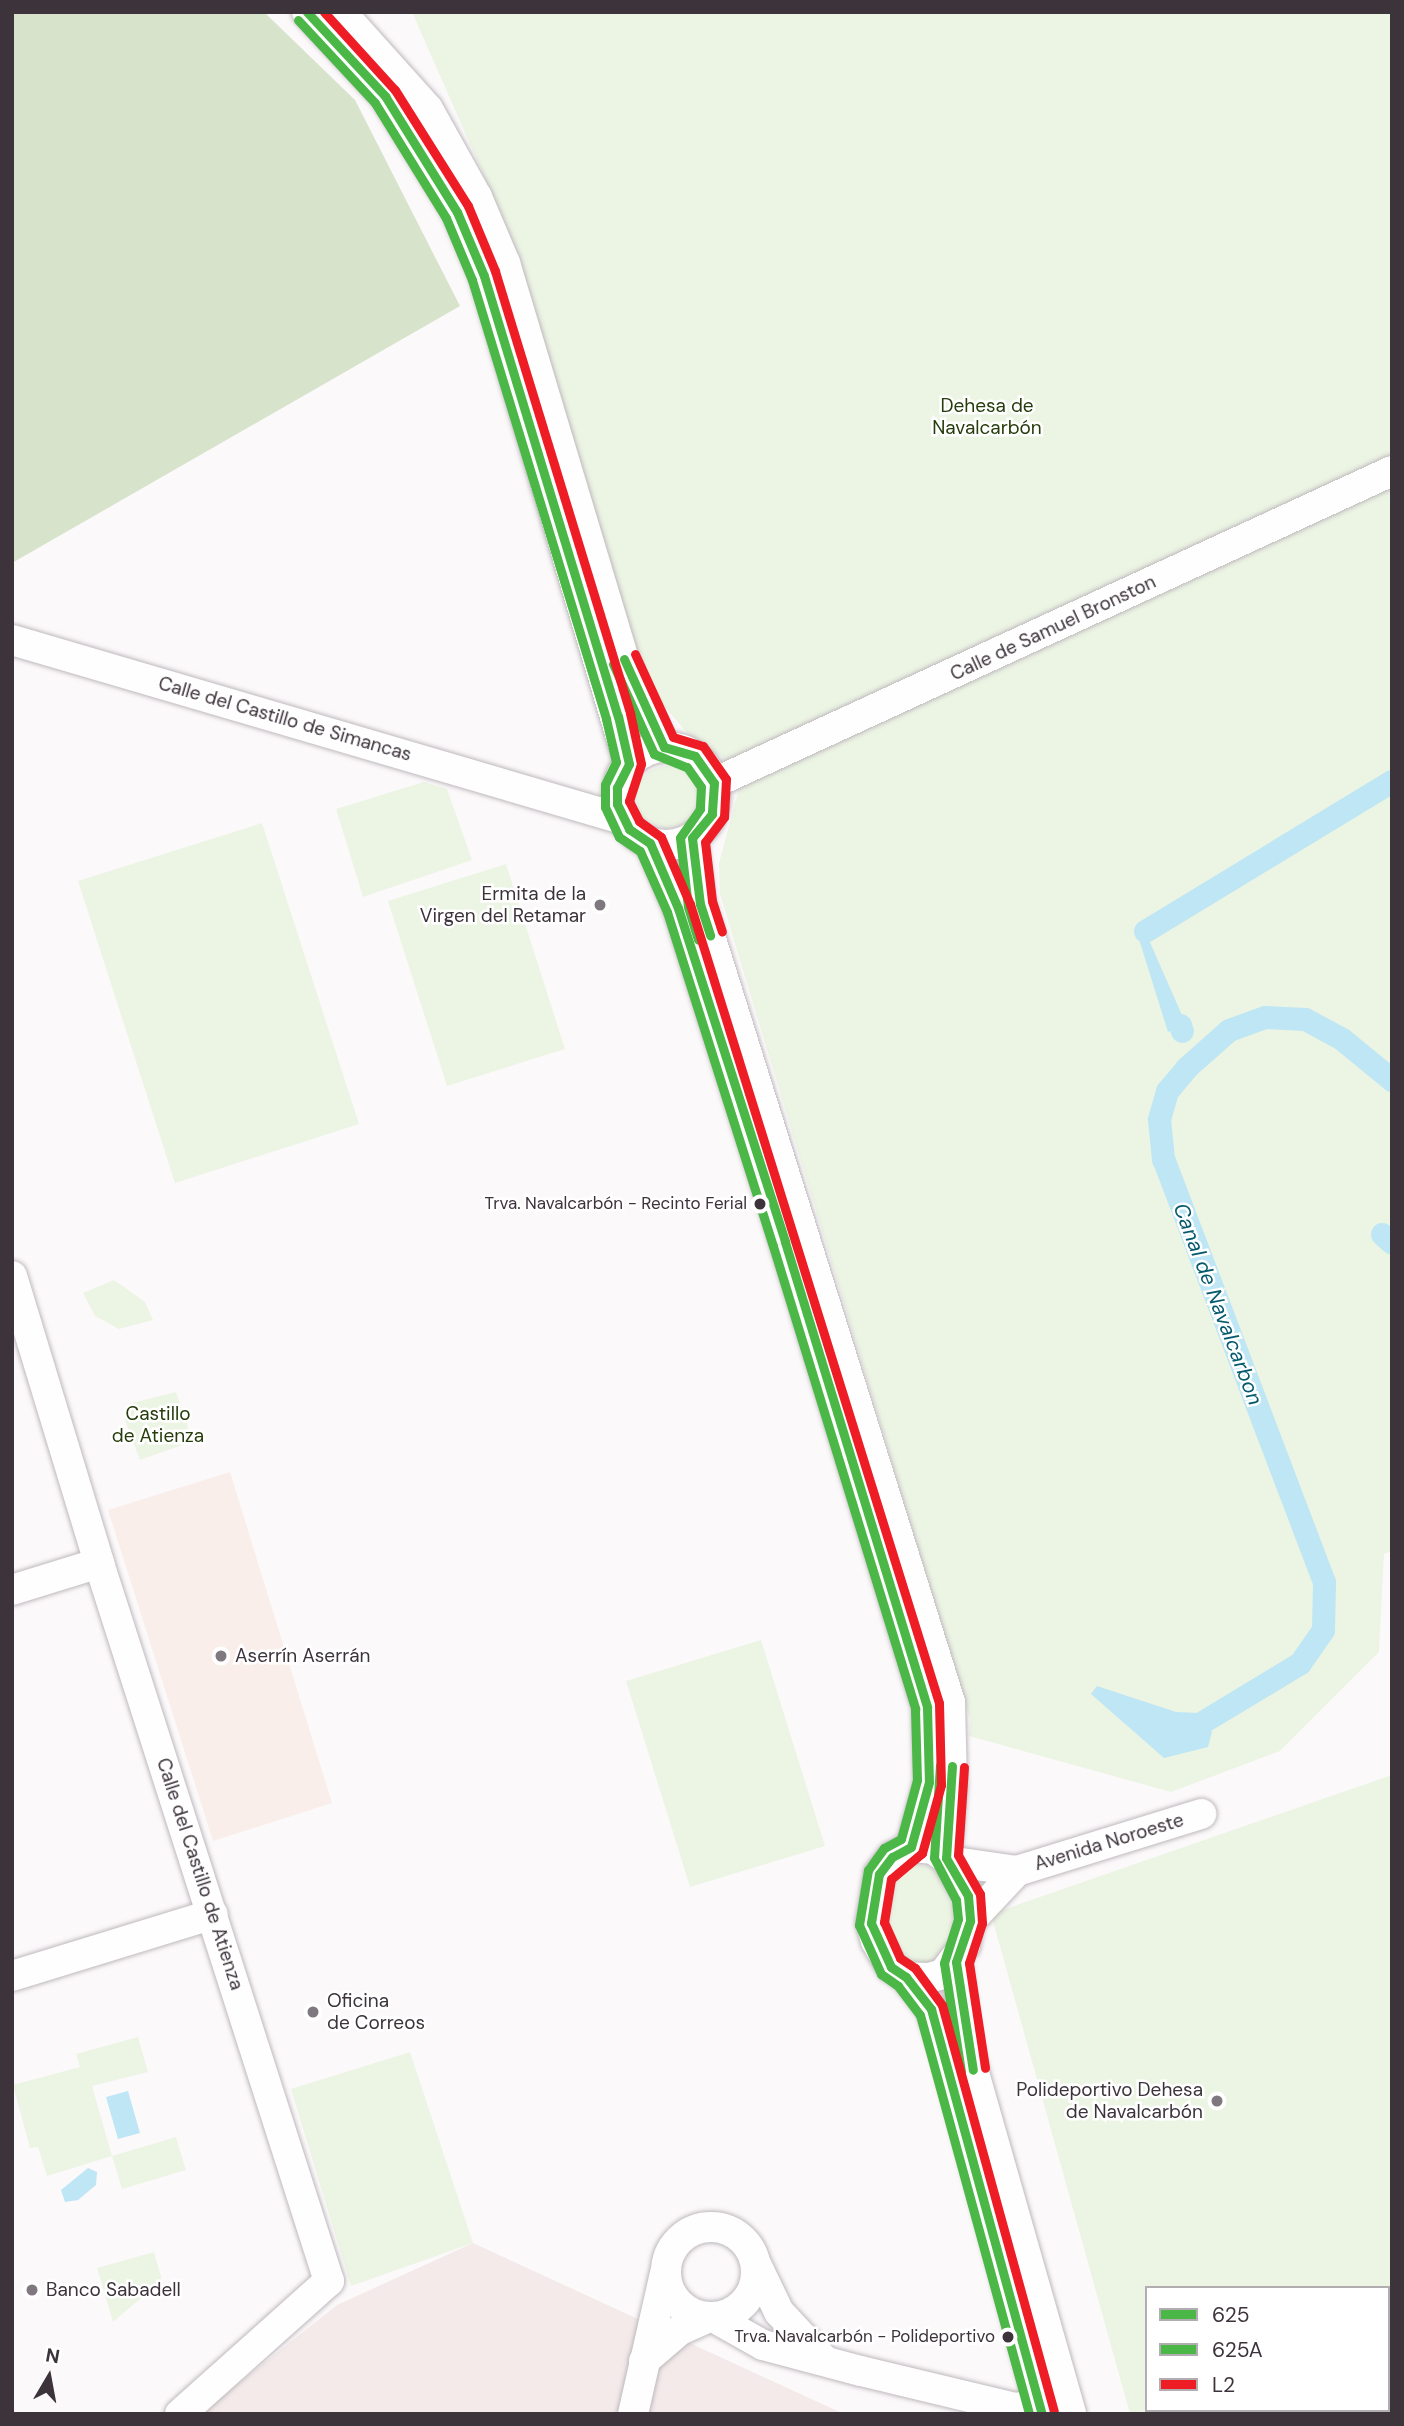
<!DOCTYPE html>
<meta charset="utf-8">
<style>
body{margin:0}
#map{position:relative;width:1404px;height:2426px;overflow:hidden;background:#fcf9fb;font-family:"DM Sans",sans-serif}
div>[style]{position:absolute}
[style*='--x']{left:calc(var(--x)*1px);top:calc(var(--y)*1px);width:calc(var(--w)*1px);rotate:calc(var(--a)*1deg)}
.industrial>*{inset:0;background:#f4eaea}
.education>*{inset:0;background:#f9eee9}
.green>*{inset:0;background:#ecf4e4}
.round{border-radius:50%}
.forest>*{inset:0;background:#d7e3cb}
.water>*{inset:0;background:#bee6f4}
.canal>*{height:23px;margin:-11.5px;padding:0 11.5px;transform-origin:11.5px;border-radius:11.5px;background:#bee6f4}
.roads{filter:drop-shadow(0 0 2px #beb9bd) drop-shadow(0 0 2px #beb9bd)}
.minor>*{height:30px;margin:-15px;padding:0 15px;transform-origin:15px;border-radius:15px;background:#fffefe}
.minor>.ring{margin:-15px;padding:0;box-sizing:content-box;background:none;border:30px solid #fffefe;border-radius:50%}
.bus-1>*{height:9px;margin:-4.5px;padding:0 4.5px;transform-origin:4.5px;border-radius:4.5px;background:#4ab747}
.bus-2>*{height:9px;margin:-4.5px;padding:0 4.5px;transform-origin:4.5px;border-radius:4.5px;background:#4ab747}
.bus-3>*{height:9px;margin:-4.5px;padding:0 4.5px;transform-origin:4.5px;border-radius:4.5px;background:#ee1c25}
.dots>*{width:19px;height:19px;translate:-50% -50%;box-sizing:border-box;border:4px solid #fff;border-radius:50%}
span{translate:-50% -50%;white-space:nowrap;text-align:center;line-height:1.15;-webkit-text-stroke:5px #fff;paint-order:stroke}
.bus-label{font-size:17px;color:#3c333b}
.right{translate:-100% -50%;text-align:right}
.park-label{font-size:19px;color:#263c0b}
.street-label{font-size:19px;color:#3c333b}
.poi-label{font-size:19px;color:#3c333b}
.left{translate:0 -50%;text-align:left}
.water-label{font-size:21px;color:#065a6d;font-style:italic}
.frame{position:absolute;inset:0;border:14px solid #3c333b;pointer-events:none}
.legend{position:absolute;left:1145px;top:2286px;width:245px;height:126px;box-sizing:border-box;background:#fff;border:2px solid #b1adb1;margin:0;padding:9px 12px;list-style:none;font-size:21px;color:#3c333b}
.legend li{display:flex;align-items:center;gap:14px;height:35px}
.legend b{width:35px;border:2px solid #b1adb1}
.north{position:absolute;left:14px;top:2342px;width:70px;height:70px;-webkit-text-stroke:5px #fff;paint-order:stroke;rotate:10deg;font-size:19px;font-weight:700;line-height:28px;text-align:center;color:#3c333b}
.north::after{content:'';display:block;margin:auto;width:24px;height:32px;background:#3c333b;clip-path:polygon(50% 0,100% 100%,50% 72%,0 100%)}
</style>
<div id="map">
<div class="industrial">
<div style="clip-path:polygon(473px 2243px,844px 2414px,200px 2414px,337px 2305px)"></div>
</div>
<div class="education">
<div style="clip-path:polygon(230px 1472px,332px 1803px,213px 1841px,108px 1510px)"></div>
</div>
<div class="green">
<div style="clip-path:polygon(412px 12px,1392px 12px,1392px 1551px,1384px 1554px,1379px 1652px,1280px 1751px,1171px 1792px,969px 1736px,970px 1719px,720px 894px,719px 863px,739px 789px,722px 757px,688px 734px,647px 686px,485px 178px)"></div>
<div class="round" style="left:636px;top:766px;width:62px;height:62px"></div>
<div style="clip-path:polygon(424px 782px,447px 789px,472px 860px,363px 897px,336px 809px)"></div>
<div style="clip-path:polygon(262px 823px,359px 1124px,175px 1183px,78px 881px)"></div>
<div style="clip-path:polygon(506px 864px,565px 1049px,447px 1086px,388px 901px)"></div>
<div style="clip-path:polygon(114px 1280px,145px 1302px,153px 1320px,119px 1329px,95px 1316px,83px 1293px)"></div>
<div style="clip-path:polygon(176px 1392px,188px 1427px,185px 1444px,140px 1460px,125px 1420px,128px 1404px)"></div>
<div style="clip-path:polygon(761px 1640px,825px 1846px,690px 1887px,626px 1681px)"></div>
<div style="clip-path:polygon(evenodd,1392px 1775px,1392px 2414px,1130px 2414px,991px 1914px,1392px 1775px,1147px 2288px,1388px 2288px,1388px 2410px,1147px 2410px,1147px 2288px)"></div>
<div style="clip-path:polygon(909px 1864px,928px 1866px,941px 1876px,953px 1907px,952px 1942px,934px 1964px,919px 1966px,905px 1959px,888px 1936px,890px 1879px)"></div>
<div style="clip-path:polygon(138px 2037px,148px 2072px,92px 2086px,112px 2156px,176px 2137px,186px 2170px,122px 2189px,112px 2156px,47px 2176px,38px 2147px,30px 2148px,13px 2085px,80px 2067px,76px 2054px)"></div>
<div style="clip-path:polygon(410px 2052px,473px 2243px,351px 2286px,291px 2089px)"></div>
<div style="clip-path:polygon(154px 2252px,162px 2280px,113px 2322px,97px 2268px)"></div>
</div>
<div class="forest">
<div style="clip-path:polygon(12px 12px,264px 12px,355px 100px,460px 306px,12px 563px)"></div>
</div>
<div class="water">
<div style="clip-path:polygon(1145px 931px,1185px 1022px,1168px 1032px,1138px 936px)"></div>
<div style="clip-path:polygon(1097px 1686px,1176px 1712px,1199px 1713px,1212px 1732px,1208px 1747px,1164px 1758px,1091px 1694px)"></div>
<div style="clip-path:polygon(128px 2091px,140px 2133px,118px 2139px,106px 2097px)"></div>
<div style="clip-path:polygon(88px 2168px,97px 2172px,96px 2185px,78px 2200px,65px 2202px,61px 2190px)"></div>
</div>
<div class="canal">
<div style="--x:1145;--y:931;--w:289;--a:-31.3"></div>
<div style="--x:1180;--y:1025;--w:6;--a:72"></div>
<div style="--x:1382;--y:1234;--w:13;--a:42"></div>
<div style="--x:1204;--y:1721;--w:112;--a:-31.1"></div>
<div style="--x:1300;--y:1663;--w:40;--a:-55.1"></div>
<div style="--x:1323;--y:1630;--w:48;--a:-88.8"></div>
<div style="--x:1324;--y:1582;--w:453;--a:-110.8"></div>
<div style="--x:1163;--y:1159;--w:40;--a:-95.7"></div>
<div style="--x:1159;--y:1119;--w:29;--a:-74"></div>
<div style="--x:1167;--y:1091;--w:30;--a:-50"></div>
<div style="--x:1186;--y:1068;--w:57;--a:-41.5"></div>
<div style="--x:1229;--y:1030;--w:38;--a:-20"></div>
<div style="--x:1265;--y:1017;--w:40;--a:2.9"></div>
<div style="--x:1305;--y:1019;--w:42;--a:28.4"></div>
<div style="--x:1342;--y:1039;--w:65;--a:39.4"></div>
</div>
<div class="roads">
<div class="minor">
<div style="--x:307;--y:12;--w:115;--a:47.1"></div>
<div style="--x:385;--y:96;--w:137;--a:58.2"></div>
<div style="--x:457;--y:212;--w:69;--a:67.1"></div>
<div style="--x:484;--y:276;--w:509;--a:73.45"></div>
<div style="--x:341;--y:12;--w:130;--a:48.1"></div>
<div style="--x:428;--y:109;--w:101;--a:60.9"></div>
<div style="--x:477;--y:197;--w:72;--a:67"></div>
<div style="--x:505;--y:263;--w:438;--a:73.3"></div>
<div style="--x:631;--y:683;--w:72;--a:62.7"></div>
<div style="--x:12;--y:640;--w:636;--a:16.35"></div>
<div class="ring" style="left:617px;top:747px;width:68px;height:68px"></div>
<div style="--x:714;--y:783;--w:746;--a:-24.71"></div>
<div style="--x:692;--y:838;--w:66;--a:83.1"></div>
<div style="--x:700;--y:904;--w:836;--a:72.61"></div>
<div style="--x:950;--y:1702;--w:83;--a:88.6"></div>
<div style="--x:952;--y:1785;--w:73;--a:94.7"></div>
<div style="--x:650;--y:843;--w:71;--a:66.7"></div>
<div style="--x:678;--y:908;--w:309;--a:72.3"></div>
<div style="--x:772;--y:1202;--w:528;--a:72.94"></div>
<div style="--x:927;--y:1707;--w:75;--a:88.5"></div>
<div style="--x:929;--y:1782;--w:67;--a:105.5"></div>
<div style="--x:12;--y:1276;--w:300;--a:73.1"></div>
<div style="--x:99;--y:1563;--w:754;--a:72.24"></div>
<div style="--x:329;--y:2281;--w:200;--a:138.2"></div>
<div style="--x:12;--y:1590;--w:91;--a:-17.2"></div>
<div style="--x:911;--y:1847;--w:22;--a:5"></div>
<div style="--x:933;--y:1849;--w:16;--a:35"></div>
<div style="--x:946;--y:1858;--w:44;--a:59.9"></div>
<div style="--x:968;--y:1896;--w:25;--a:85"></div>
<div style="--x:970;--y:1921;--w:25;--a:102"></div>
<div style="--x:965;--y:1945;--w:36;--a:127"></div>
<div style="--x:943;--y:1974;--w:15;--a:164"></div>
<div style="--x:929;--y:1978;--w:23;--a:-178"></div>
<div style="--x:906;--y:1977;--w:18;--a:-146"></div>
<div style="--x:891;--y:1967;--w:30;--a:-120"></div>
<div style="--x:876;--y:1941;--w:19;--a:-106"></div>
<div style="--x:871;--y:1923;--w:50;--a:-80.7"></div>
<div style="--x:879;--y:1874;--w:21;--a:-53"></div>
<div style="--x:892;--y:1857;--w:21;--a:-28"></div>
<div style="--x:948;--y:1861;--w:70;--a:8.2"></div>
<div style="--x:1017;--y:1871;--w:193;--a:-17.2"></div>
<div style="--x:970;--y:1921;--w:69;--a:-46.8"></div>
<div style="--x:956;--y:1962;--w:87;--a:82.7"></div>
<div style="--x:967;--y:2048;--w:380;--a:74.1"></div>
<div style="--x:12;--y:1976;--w:210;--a:-17.1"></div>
<div style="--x:906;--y:1977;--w:41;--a:52"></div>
<div style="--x:931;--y:2009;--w:44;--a:71.6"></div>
<div style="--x:945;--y:2051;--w:376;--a:75"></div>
<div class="ring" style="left:666px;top:2227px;width:60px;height:60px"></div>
<div style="--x:756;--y:2264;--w:53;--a:64.4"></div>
<div style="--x:779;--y:2312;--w:64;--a:46.9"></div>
<div style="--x:713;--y:2317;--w:57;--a:29.2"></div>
<div style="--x:763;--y:2345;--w:101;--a:14.9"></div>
<div style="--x:861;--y:2371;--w:158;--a:13.5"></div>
<div style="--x:1015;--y:2408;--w:24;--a:-9"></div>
<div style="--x:644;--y:2361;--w:48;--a:-40.7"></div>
<div style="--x:680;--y:2330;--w:32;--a:-24"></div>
<div style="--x:633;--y:2414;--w:145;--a:-77.2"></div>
</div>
</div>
<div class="bus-1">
<div style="--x:307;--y:12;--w:115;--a:47.1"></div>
<div style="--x:385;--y:96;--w:137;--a:58.2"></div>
<div style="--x:457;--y:212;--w:69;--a:67.1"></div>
<div style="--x:484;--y:276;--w:460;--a:73.1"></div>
<div style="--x:618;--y:716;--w:49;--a:77.1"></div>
<div style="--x:629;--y:764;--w:27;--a:117"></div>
<div style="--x:617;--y:788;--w:16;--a:90"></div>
<div style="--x:617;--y:804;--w:28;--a:64"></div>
<div style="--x:629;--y:829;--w:25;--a:34"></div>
<div style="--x:650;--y:843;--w:71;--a:66.7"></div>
<div style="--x:678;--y:908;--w:351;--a:72.2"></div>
<div style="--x:785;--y:1242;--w:486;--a:73"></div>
<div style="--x:927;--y:1707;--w:75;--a:88.5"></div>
<div style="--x:929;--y:1782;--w:67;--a:105.5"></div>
<div style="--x:911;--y:1847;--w:21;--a:152"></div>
<div style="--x:892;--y:1857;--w:21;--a:127"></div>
<div style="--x:879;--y:1874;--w:50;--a:99.3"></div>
<div style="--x:871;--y:1923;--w:48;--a:65.6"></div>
<div style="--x:891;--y:1967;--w:18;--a:34"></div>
<div style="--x:906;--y:1977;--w:41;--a:52"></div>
<div style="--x:931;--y:2009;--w:420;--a:74.7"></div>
<div style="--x:624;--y:659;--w:97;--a:65.6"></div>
<div style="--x:664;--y:747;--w:32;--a:16"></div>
<div style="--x:695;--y:756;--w:33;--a:55"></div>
<div style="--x:714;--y:783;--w:31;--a:94"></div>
<div style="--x:712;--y:814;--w:31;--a:130"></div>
<div style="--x:692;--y:838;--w:66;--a:83.1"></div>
<div style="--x:700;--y:904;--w:33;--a:72"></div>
<div style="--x:952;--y:1766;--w:92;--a:93.7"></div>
<div style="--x:946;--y:1858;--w:44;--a:59.9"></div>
<div style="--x:968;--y:1896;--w:25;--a:85"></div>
<div style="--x:970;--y:1921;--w:43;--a:108.9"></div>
<div style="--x:956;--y:1962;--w:109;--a:81.1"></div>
</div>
<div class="bus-2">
<div style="--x:298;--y:20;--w:113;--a:47.1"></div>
<div style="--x:375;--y:103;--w:135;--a:58.3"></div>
<div style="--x:446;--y:218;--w:67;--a:67.2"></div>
<div style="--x:472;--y:280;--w:459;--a:73"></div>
<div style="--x:606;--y:719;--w:44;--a:76.9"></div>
<div style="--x:616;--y:762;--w:25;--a:116"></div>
<div style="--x:605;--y:785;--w:22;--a:90"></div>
<div style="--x:605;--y:807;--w:33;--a:65"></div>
<div style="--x:619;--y:837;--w:25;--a:34"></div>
<div style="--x:640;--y:851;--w:67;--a:66.1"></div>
<div style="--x:667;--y:912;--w:350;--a:72.4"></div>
<div style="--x:773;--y:1246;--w:484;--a:72.9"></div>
<div style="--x:915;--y:1709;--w:71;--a:88.4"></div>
<div style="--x:917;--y:1780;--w:61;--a:105.2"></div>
<div style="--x:901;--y:1839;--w:19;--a:152"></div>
<div style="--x:884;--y:1848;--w:27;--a:126"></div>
<div style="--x:868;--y:1870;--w:56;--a:99.3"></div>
<div style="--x:859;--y:1925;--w:54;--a:65.8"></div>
<div style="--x:881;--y:1974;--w:21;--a:35"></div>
<div style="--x:898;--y:1986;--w:36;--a:53"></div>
<div style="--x:920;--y:2015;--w:414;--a:74.7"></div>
<div style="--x:613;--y:664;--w:99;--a:65.5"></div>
<div style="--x:654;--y:754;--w:35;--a:22"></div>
<div style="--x:687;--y:767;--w:24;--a:55"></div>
<div style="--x:701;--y:787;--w:22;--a:93"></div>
<div style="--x:700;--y:809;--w:35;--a:125"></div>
<div style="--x:680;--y:838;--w:69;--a:83.4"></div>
<div style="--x:688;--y:907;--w:34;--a:73"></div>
<div style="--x:940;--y:1765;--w:93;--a:93.7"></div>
<div style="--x:934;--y:1858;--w:47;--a:62.4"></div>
<div style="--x:956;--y:1900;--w:19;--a:84"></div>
<div style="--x:958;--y:1919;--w:46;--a:107.7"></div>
<div style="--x:944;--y:1963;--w:110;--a:81.1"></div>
</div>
<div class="bus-3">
<div style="--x:324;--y:12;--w:105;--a:47.7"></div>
<div style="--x:395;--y:90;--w:137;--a:57.8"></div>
<div style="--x:468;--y:206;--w:70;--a:67.4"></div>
<div style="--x:495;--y:271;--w:462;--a:73"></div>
<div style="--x:630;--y:713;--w:52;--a:77.8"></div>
<div style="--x:641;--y:764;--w:39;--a:108"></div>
<div style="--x:629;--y:801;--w:22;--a:63"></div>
<div style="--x:639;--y:821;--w:27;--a:36"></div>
<div style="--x:661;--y:837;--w:73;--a:66.6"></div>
<div style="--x:690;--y:904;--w:837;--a:72.69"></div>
<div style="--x:939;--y:1703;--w:82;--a:88.6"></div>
<div style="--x:941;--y:1785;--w:71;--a:105.6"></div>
<div style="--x:922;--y:1853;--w:40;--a:140"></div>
<div style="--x:891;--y:1879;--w:44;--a:99.2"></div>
<div style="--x:884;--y:1922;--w:39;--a:66"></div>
<div style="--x:900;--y:1958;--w:18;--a:34"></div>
<div style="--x:915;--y:1968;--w:46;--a:53.9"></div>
<div style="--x:942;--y:2005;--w:421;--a:74.6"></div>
<div style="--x:635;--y:654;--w:91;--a:65.4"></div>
<div style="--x:673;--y:737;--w:31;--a:17"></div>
<div style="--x:703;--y:746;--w:40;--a:55.1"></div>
<div style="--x:726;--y:779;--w:38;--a:93"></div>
<div style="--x:724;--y:817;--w:31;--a:127"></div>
<div style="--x:705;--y:842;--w:59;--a:83.2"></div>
<div style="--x:712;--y:901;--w:32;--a:72"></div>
<div style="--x:964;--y:1767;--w:88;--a:93.9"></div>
<div style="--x:958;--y:1855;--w:45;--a:60.6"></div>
<div style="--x:980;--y:1894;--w:29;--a:86"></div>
<div style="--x:982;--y:1923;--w:42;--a:108"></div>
<div style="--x:969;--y:1963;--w:106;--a:81.3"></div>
</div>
<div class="dots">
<div style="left:600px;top:905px;background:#7f787e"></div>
<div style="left:760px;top:1204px;background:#3c333b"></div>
<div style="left:221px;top:1656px;background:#7f787e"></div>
<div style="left:313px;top:2012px;background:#7f787e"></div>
<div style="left:1217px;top:2101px;background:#7f787e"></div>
<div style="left:32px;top:2290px;background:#7f787e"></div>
<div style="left:1008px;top:2337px;background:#3c333b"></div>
</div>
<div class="bus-label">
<span class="right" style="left:747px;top:1204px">Trva. Navalcarbón - Recinto Ferial</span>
<span class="right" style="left:995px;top:2337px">Trva. Navalcarbón - Polideportivo</span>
</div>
<div class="park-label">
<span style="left:987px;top:417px">Dehesa de<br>Navalcarbón</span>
<span style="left:158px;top:1425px">Castillo<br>de Atienza</span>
</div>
<div class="street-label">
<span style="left:1053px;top:628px;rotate:-25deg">Calle de Samuel Bronston</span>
<span style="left:285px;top:719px;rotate:16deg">Calle del Castillo de Simancas</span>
<span style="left:1109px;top:1842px;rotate:-17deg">Avenida Noroeste</span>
<span style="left:200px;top:1874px;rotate:72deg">Calle del Castillo de Atienza</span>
</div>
<div class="poi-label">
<span class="right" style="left:586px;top:905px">Ermita de la<br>Virgen del Retamar</span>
<span class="left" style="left:235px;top:1656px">Aserrín Aserrán</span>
<span class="left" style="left:327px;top:2012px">Oficina<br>de Correos</span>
<span class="right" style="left:1203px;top:2101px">Polideportivo Dehesa<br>de Navalcarbón</span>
<span class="left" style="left:46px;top:2290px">Banco Sabadell</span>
</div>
<div class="water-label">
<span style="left:1218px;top:1304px;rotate:69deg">Canal de Navalcarbon</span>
</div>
<div class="frame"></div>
<ul class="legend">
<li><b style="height:9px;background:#4ab747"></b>625</li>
<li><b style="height:9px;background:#4ab747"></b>625A</li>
<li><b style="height:9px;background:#ee1c25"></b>L2</li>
</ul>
<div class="north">N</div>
</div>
